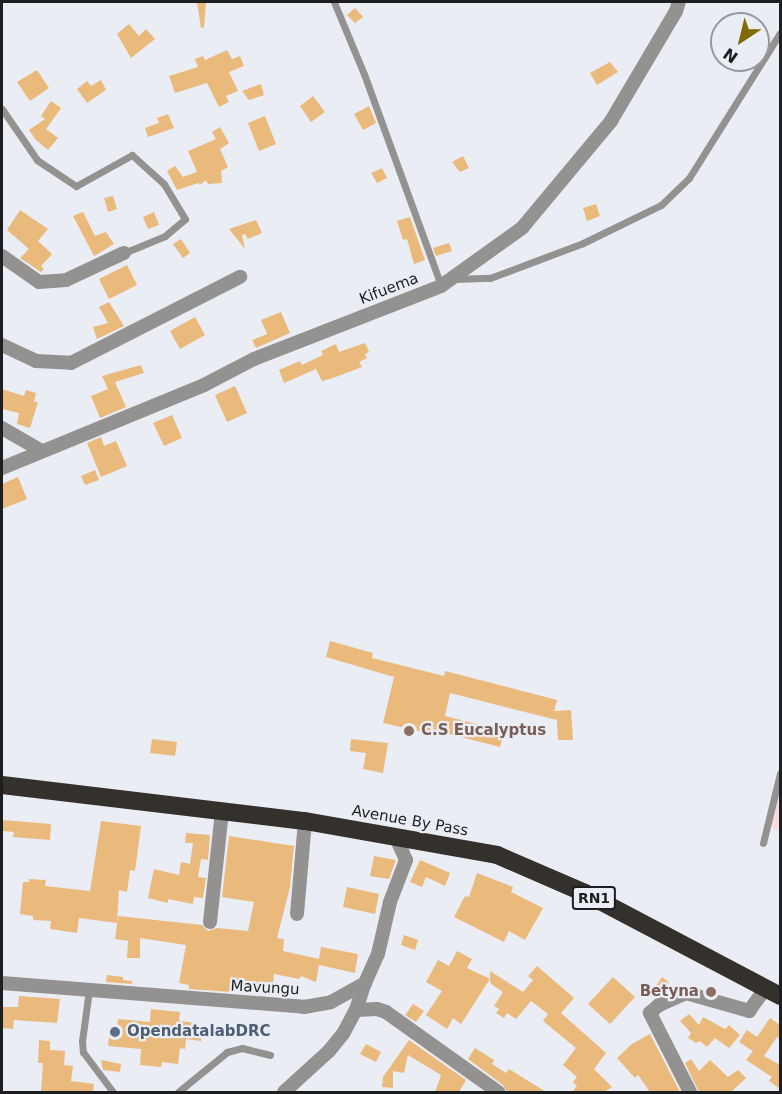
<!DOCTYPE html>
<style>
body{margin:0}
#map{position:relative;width:782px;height:1094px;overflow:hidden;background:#ebedf4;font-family:"DejaVu Sans",sans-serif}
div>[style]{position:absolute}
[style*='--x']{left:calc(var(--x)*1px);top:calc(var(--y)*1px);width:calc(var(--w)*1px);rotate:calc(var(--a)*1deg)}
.education>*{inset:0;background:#f7dcde}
.building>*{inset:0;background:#eab97c}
.lane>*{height:7px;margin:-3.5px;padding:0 3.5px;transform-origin:3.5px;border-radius:3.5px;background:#949290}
.street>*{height:14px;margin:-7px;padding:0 7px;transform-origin:7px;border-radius:7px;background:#949290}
.highway>*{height:18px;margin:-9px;padding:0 9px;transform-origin:9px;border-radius:9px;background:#34302c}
.dots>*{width:16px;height:16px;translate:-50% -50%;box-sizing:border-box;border:3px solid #ebedf4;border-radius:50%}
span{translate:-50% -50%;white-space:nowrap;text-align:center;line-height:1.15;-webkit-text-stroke:4.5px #ebedf4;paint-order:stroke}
.shield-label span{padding:2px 4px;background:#ebedf4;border:2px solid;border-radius:4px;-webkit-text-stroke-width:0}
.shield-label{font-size:14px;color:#1d1e20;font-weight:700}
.street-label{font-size:15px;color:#1d1e20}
.education-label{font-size:15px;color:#785e54;font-weight:700}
.left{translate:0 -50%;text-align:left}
.right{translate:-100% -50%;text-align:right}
.service-label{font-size:15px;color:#4e5e75;font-weight:700}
.frame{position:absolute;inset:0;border:3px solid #1d1e20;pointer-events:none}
.north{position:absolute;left:710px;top:12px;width:60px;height:60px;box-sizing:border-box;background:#ebedf4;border:2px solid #999a9f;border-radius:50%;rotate:215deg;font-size:16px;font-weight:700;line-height:24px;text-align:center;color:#1d1e20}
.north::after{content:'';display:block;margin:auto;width:21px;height:27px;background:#7d6b05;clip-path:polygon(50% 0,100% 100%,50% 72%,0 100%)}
</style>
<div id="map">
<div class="education">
<div style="clip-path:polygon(780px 786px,780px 832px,769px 825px)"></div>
</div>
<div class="building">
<div style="clip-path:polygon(197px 2px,206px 2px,204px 27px,201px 28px)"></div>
<div style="clip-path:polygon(355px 8px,363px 17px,355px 23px,347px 15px)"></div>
<div style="clip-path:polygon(129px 24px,139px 36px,146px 29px,155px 39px,131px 58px,117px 34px)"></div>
<div style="clip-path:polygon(227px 50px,232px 59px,240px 56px,244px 66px,229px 72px,238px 91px,226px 96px,229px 102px,219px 107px,207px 83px,175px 93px,169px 76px,198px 67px,195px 59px,203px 56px,205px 60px)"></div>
<div style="clip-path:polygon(610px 62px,618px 72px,597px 85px,590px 73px)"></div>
<div style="clip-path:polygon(37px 70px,49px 88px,30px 101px,17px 82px)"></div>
<div style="clip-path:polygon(101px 80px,106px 90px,87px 103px,77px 89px,87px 81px,91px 86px)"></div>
<div style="clip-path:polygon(261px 84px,264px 95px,249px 100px,242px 91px)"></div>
<div style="clip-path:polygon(313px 96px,325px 112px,311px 122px,300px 106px)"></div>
<div style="clip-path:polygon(51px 101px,61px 108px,46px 129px,58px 138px,48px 150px,36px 140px,29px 130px,45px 119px,41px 116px)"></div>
<div style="clip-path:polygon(369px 106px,376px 123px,363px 130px,354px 114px)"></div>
<div style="clip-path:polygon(168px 114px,174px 128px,148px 137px,145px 128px,159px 123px,157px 118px)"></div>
<div style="clip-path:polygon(265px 116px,276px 144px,259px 151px,248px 123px)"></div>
<div style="clip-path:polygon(220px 127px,229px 143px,220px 149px,228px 167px,221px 171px,222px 183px,208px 184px,206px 180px,200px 185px,198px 183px,177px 190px,167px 171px,175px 166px,183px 177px,197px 172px,188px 151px,216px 139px,212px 132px)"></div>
<div style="clip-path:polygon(463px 156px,469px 168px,460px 172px,452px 162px)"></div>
<div style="clip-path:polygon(382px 168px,387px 178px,377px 183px,371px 173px)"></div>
<div style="clip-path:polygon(113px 196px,117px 209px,108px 212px,104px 198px)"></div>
<div style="clip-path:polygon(596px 204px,600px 216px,587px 221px,583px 208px)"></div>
<div style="clip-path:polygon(20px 210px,48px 229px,38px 241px,52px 254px,41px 266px,44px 269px,41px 272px,20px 258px,29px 249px,7px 230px)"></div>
<div style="clip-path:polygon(83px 212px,95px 236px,106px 232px,114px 244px,94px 256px,73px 216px)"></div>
<div style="clip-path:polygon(154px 212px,159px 225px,148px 229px,143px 217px)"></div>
<div style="clip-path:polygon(410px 217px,425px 260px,414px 264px,407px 239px,403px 240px,397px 221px)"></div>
<div style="clip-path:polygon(256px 220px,262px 233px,248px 239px,245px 234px,242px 235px,245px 249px,229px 229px)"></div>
<div style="clip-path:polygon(181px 239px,190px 253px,183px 258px,173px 244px)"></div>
<div style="clip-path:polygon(449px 243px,452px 251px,436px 256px,433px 248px)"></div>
<div style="clip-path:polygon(127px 265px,137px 285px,109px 299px,99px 279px)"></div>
<div style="clip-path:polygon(109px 302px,124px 326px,97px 339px,93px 327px,108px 323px,99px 307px)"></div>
<div style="clip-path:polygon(281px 312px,290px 333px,256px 348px,252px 340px,267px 334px,261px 320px)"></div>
<div style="clip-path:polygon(195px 317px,205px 335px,180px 349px,170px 331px)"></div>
<div style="clip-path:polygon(365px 343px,369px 352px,365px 354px,367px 358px,359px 362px,362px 367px,333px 378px,322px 381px,316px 369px,284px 383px,279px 370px,300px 361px,302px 365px,323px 355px,321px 351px,336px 344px,339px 352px)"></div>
<div style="clip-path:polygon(141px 365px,144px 373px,115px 382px,126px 407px,100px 418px,91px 396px,108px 389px,102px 376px)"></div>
<div style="clip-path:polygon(235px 386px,247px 413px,227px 422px,215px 395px)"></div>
<div style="clip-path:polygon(2px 389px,24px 396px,26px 390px,36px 393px,34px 402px,38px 402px,30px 428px,17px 424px,19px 413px,2px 409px)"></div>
<div style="clip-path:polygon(172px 415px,182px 438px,164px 446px,153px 423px)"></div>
<div style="clip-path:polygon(101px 437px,104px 446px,116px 441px,127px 466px,101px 477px,87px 443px)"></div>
<div style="clip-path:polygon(95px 470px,99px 480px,85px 485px,81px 476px)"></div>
<div style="clip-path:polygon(18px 477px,27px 499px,2px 509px,2px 484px)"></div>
<div style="clip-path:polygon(330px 641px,373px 653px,372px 658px,444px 676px,445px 671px,557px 700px,554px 711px,571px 710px,573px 740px,558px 740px,557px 720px,450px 693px,445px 716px,504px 731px,500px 747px,441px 732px,440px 736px,383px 723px,394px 677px,326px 657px)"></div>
<div style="clip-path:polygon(152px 739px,177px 742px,175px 756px,150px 753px)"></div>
<div style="clip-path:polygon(351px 739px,388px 743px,383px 773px,363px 769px,366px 753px,350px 751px)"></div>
<div style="clip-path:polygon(2px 820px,51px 824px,50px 840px,13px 837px,14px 832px,2px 831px)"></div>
<div style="clip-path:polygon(101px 821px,141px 826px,135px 871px,130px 870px,127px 892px,119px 890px,117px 923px,79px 918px,77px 933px,50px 929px,51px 921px,33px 920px,33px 916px,20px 914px,23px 882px,29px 882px,29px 879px,46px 880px,45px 886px,90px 891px)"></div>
<div style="clip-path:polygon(186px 833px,210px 835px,208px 860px,201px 859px,198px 877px,206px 878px,203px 898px,194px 897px,193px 904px,168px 899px,168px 903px,148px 898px,154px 869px,179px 875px,181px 862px,190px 864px,193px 843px,185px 843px)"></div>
<div style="clip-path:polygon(229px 836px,294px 846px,290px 887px,277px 938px,284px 939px,283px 951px,319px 959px,321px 947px,358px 954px,355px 973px,319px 965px,316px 982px,301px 976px,299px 979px,274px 974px,272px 993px,255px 991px,257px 982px,233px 979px,231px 992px,189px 989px,189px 985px,179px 983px,186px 945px,140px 938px,140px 958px,127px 958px,128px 941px,115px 939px,118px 916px,202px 925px,208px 931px,217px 928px,248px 931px,254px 902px,222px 897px)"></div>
<div style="clip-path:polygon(374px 856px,396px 860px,389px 879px,370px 876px)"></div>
<div style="clip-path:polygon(420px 860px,450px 873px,445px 886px,426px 877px,422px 887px,410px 882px)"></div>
<div style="clip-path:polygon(477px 873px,513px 887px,511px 892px,543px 908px,525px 940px,509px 931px,504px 942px,454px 917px,465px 896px,469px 897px)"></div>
<div style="clip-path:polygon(347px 887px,379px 894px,375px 914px,343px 907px)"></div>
<div style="clip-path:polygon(404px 935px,418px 940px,415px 950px,401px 945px)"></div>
<div style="clip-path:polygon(457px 951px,472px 959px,467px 968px,490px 979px,490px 971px,523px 992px,533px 980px,528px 976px,537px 966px,574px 998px,561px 1013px,606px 1053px,594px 1069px,612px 1087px,604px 1092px,572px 1092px,577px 1086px,573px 1082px,577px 1077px,563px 1065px,576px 1048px,543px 1021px,548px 1014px,531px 1001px,516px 1019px,507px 1013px,504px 1018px,496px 1013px,499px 1009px,494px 1006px,503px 992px,491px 984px,490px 979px,461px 1024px,453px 1018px,447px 1029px,426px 1015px,442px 991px,426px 982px,438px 960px,449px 966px)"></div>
<div style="clip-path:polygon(107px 975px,123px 977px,123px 980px,132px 981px,132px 984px,106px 982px)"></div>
<div style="clip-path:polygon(613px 977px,635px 997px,610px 1024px,588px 1004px)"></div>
<div style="clip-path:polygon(662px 977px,669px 982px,662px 994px,654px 989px)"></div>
<div style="clip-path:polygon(19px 996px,60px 999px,57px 1023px,14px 1020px,13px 1029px,2px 1028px,2px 1007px,18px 1007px)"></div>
<div style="clip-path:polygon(413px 1004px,424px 1011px,416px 1022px,405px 1015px)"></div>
<div style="clip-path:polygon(151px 1009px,180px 1012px,179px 1021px,197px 1023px,197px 1027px,202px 1028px,201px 1041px,186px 1039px,185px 1049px,180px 1048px,178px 1064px,162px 1062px,161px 1067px,140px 1065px,141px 1049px,108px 1046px,110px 1027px,117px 1027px,118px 1019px,150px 1022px)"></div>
<div style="clip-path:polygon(689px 1014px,699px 1025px,703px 1017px,725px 1029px,729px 1025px,740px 1035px,729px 1048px,715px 1038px,707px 1047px,700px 1041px,696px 1043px,688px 1038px,691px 1033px,680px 1021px)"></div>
<div style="clip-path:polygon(770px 1018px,780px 1025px,780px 1039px,777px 1037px,764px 1056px,780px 1065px,780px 1089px,769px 1081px,772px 1077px,746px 1060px,753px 1051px,739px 1042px,747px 1030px,757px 1037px)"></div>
<div style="clip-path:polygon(650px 1034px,680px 1092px,650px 1092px,638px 1075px,635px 1078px,617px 1058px,632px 1044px)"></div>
<div style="clip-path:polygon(39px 1040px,50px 1041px,50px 1050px,65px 1051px,64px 1065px,73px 1066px,71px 1081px,94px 1084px,93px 1092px,41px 1091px,43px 1063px,38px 1063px)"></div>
<div style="clip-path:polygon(409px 1040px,466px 1080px,459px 1092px,435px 1092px,441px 1075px,408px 1055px,404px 1073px,393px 1071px,393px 1088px,382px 1087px,383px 1077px)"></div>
<div style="clip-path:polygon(366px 1044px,381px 1052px,376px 1062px,360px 1054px)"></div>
<div style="clip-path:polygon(475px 1048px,494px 1060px,492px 1064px,506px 1073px,509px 1069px,546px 1092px,507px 1092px,503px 1085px,468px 1059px)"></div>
<div style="clip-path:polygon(691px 1059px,699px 1071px,710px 1060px,728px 1077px,738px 1070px,746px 1078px,731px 1092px,699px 1092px,685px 1063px)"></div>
<div style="clip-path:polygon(101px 1060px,121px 1064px,120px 1072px,103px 1070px)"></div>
</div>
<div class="lane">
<div style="--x:334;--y:2;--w:78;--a:67.4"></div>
<div style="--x:364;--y:74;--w:226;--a:70"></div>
<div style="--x:2;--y:109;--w:62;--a:55.5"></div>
<div style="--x:37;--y:160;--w:47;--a:33.7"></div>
<div style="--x:76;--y:186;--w:64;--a:-29"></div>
<div style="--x:132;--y:155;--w:43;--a:42.2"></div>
<div style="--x:164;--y:184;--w:41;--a:59"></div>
<div style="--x:185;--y:219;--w:26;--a:140"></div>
<div style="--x:165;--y:236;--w:44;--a:157.5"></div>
<div style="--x:455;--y:279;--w:35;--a:-2"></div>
<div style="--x:490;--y:278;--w:99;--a:-20.6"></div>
<div style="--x:583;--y:243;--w:87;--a:-26"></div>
<div style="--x:661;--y:205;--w:39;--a:-44"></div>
<div style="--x:689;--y:178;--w:171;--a:-57.9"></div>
<div style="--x:763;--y:843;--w:72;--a:-76.3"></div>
<div style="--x:89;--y:990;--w:51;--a:97.8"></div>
<div style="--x:82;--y:1041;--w:11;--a:85"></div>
<div style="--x:83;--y:1052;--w:50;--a:53.1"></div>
<div style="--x:178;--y:1092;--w:63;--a:-39.2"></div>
<div style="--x:227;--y:1052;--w:16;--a:-15"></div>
<div style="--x:242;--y:1048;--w:29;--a:14"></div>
</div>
<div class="street">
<div style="--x:2;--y:256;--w:45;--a:35.1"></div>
<div style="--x:39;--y:282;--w:27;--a:-4"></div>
<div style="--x:66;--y:280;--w:64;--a:-25"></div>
<div style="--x:2;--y:345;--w:38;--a:25"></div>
<div style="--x:36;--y:361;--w:35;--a:3"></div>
<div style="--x:71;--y:363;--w:190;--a:-27"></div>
<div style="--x:2;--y:428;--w:44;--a:30.1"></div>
<div style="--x:2;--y:468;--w:218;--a:-22.3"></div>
<div style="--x:204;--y:385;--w:56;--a:-27.5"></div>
<div style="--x:254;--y:359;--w:201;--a:-21.3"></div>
<div style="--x:441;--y:286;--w:100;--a:-35.6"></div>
<div style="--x:522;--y:228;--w:139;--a:-50.2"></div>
<div style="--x:611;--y:121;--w:128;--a:-59.4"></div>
<div style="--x:676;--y:11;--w:9;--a:-72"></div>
<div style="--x:297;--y:914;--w:93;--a:-85.1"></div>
<div style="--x:210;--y:922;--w:112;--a:-83.8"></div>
<div style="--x:2;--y:983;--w:303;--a:4.5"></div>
<div style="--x:304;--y:1007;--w:27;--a:-10"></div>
<div style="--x:331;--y:1002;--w:39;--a:-29"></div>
<div style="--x:365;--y:983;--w:32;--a:-66"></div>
<div style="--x:378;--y:954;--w:53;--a:-77"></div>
<div style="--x:390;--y:902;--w:45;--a:-69.1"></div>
<div style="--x:406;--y:860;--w:27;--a:-114"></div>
<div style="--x:356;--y:1010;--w:21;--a:-3"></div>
<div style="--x:377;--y:1009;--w:9;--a:18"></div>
<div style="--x:386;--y:1012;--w:138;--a:35.5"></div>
<div style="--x:284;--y:1092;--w:61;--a:-42.3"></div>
<div style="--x:329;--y:1051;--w:22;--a:-51"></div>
<div style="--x:343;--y:1034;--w:27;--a:-62"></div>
<div style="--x:356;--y:1010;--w:28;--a:-72"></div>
<div style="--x:690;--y:1092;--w:89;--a:-116.9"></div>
<div style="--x:650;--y:1013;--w:12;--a:-42"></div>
<div style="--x:659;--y:1005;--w:30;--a:-24"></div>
<div style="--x:686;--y:993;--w:66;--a:15.9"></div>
<div style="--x:749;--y:1011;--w:29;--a:-54"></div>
</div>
<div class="highway">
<div style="--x:2;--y:785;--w:305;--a:6.8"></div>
<div style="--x:305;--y:821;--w:195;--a:10"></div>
<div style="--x:497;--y:855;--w:96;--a:23.4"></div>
<div style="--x:585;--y:893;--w:221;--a:27.8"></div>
</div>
<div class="dots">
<div style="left:409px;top:731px;background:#8d6e63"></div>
<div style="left:711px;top:992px;background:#8d6e63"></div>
<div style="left:115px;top:1032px;background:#5c6f8a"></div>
</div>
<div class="shield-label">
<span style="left:594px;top:898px">RN1</span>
</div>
<div class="street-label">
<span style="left:389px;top:289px;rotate:-21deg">Kifuema</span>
<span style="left:410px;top:821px;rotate:10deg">Avenue By Pass</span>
<span style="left:265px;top:988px;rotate:3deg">Mavungu</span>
</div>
<div class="education-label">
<span class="left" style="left:421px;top:731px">C.S Eucalyptus</span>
<span class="right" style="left:699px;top:992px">Betyna</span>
</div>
<div class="service-label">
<span class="left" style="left:127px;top:1032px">OpendatalabDRC</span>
</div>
<div class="frame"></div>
<div class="north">N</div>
</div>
